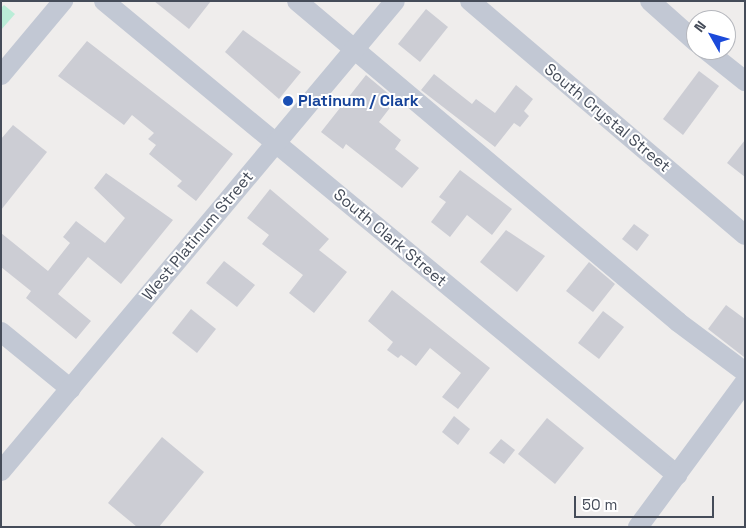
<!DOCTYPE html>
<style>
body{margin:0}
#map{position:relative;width:746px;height:528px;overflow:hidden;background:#efedec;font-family:"Space Grotesk",sans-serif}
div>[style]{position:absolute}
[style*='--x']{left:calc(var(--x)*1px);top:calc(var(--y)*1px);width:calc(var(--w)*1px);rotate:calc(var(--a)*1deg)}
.green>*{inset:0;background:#baedd7}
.building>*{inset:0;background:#cccdd4}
.minor>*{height:20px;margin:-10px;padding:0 10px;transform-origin:10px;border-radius:10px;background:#c2c8d4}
.dots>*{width:14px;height:14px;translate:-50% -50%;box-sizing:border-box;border:2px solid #fff;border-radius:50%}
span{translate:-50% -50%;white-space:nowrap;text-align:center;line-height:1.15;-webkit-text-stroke:4px #fff;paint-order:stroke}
.transit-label{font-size:16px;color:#164399;font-weight:700}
.left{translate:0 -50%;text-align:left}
.street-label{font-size:16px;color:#454c59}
.frame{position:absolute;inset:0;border:2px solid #454c59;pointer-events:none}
.north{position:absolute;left:686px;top:10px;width:50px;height:50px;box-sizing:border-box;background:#fff;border:1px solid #b5b7bd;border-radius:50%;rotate:308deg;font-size:14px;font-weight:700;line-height:20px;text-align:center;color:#454c59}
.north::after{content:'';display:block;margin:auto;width:18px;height:22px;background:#1b4ada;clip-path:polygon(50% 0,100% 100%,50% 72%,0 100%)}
.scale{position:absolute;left:574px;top:496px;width:140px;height:22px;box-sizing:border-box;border:2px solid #454c59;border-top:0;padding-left:6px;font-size:15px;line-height:18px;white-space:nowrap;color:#454c59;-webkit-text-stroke:4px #fff;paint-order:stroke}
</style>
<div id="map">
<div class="green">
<div style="clip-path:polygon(4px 5px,15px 14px,1px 30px,1px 8px)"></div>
</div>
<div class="building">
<div style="clip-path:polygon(154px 1px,211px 1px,189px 29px)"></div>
<div style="clip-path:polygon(426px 9px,448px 27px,420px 62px,398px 44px)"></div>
<div style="clip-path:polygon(243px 30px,301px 72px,279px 99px,225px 52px)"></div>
<div style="clip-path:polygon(87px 41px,233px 154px,196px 201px,177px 186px,182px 181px,149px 154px,156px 145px,148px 139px,154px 133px,132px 115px,124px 125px,58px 76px)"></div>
<div style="clip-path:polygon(699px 71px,719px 86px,683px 135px,663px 119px)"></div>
<div style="clip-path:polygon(434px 74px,472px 104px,476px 99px,495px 113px,516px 85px,533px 99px,524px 111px,529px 116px,520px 127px,514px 123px,495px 147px,421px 90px)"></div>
<div style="clip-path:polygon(366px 75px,396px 100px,379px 122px,401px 140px,395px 149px,419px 168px,402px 188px,346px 144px,343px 149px,321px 132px)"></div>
<div style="clip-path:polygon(13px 125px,47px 152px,1px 210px,1px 139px)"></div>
<div style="clip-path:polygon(745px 140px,745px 177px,727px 163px)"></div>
<div style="clip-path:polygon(460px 170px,512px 209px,492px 235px,467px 215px,450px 237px,431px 222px,446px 202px,439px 197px)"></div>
<div style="clip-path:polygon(106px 173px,173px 220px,121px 284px,88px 257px,58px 294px,91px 321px,76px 339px,26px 298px,31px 291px,1px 267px,1px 233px,48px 271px,70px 243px,63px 237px,76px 221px,105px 243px,125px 218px,94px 188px)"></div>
<div style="clip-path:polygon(270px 189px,329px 239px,319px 250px,347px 272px,314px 313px,289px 293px,303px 275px,262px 244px,269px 235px,247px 218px)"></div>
<div style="clip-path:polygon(634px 224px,649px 235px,637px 251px,622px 239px)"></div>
<div style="clip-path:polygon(506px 230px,545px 256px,517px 292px,480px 262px)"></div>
<div style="clip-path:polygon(224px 261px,255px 285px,237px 307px,206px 283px)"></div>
<div style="clip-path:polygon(589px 262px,615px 284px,593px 312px,566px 291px)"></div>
<div style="clip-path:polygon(392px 290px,490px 368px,458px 409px,442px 397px,461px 373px,430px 348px,416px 366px,401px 355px,398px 358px,387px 350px,393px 342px,368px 321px)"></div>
<div style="clip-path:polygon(726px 305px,745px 319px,744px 357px,708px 329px)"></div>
<div style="clip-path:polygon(191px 309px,216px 329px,197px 353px,172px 333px)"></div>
<div style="clip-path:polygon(603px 311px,624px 327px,599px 359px,578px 343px)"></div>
<div style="clip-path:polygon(454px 416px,470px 429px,458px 445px,442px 432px)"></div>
<div style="clip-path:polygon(547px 418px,584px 448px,555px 484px,518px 454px)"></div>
<div style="clip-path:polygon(162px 437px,204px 472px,159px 527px,137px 527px,108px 503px)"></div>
<div style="clip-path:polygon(501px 439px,515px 450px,504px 464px,489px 453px)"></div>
</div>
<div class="minor">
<div style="--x:104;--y:1;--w:744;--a:39.6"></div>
<div style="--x:297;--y:1;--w:498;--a:40.1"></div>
<div style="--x:678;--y:322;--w:84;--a:36.7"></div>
<div style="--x:470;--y:1;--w:361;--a:40.4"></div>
<div style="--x:650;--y:1;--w:62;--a:41.7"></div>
<div style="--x:706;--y:50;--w:50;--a:38.5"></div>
<div style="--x:1;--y:75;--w:97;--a:-50"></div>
<div style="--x:1;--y:332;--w:90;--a:39.2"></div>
<div style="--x:1;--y:471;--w:613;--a:-50.03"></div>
<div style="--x:638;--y:527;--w:180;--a:-53.6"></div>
</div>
<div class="dots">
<div style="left:288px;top:101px;background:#1a4fb4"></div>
</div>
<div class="transit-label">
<span class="left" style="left:298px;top:101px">Platinum / Clark</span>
</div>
<div class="street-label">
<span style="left:607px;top:118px;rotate:40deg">South Crystal Street</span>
<span style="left:198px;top:236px;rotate:-50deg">West Platinum Street</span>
<span style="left:390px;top:238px;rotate:40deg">South Clark Street</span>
</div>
<div class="frame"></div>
<div class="north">N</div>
<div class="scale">50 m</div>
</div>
